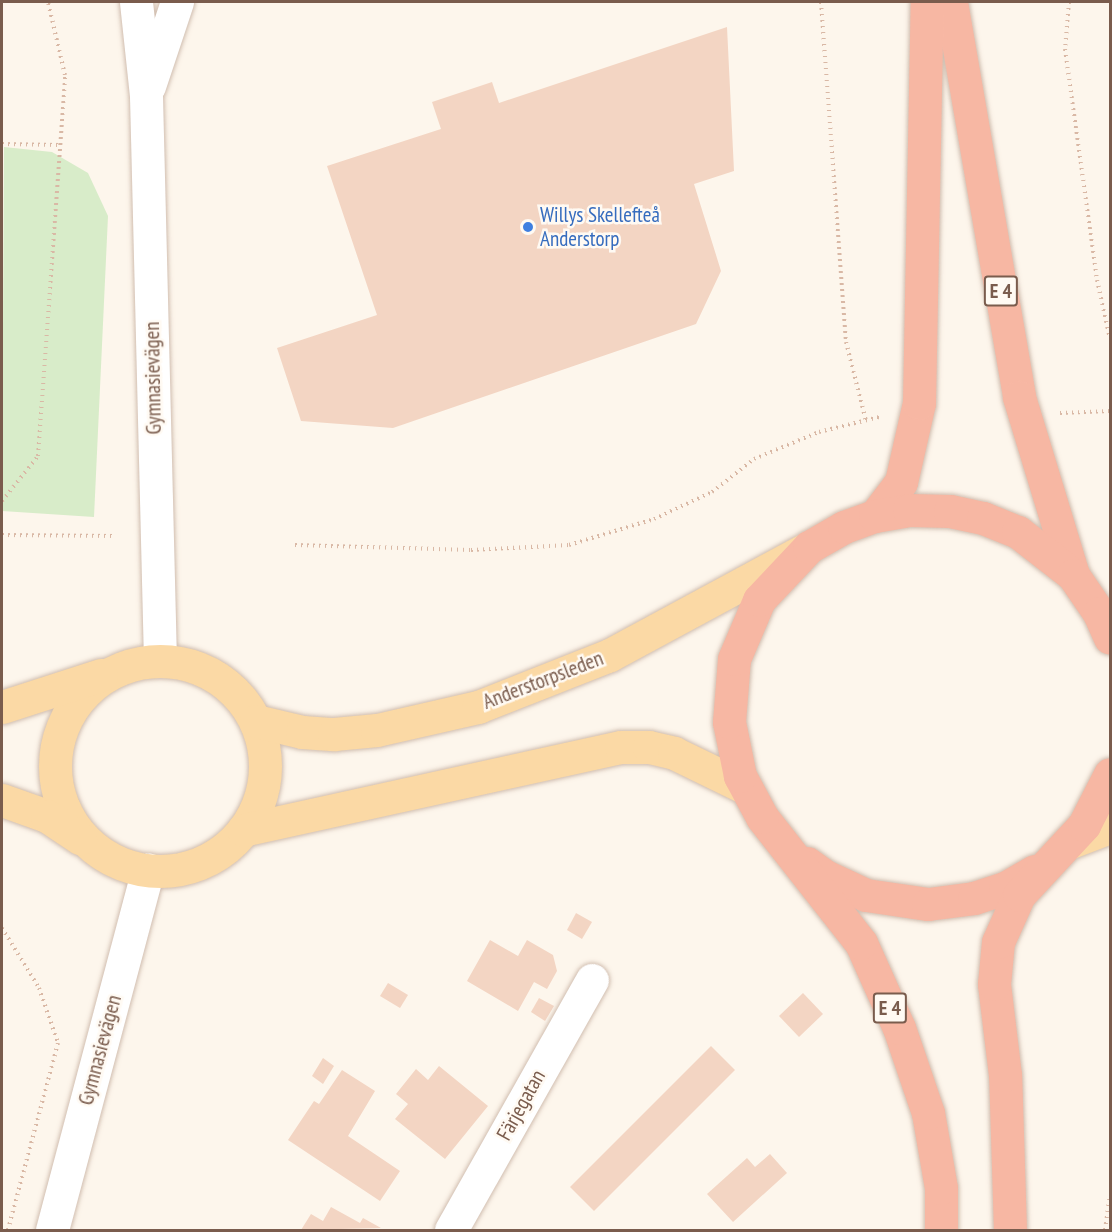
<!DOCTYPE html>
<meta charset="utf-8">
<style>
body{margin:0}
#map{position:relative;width:1112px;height:1232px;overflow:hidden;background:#fdf6ec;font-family:"PT Sans Narrow",sans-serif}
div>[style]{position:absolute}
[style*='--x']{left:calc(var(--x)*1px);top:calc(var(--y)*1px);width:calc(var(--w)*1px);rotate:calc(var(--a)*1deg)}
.green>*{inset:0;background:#d8ecc9}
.building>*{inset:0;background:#f3d5c3}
.path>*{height:4px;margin-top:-2px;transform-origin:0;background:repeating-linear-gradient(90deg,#d9b8a5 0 1.5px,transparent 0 6px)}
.roads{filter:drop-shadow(0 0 2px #d1beb0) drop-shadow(0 0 2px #d1beb0)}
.minor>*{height:33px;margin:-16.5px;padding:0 16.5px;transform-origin:16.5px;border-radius:16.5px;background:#fff}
.major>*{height:33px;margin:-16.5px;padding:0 16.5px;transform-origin:16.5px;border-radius:16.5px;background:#fbd9a5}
.major>.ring{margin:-16.5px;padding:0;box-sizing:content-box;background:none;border:33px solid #fbd9a5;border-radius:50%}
.highway>*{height:33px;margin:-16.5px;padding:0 16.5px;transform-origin:16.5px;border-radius:16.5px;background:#f7b7a3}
.dots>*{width:16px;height:16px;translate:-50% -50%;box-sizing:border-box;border:3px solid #fffaf3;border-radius:50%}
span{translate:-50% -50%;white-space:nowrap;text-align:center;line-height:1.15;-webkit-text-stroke:5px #fffaf3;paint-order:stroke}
.shield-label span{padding:2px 4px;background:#fffaf3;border:2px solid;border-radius:4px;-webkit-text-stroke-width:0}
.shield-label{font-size:20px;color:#7a5c4d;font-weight:700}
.shop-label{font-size:21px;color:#366cbe}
.left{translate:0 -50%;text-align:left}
.street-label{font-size:21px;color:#7a5c4d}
.frame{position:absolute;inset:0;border:3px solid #7a5c4d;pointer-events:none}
</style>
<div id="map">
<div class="green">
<div style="clip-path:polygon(4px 147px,52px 152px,88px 173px,108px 216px,94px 517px,2px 511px)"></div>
</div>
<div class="building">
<div style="clip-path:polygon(727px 27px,734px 171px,694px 184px,721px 271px,696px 324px,393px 428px,301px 421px,277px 348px,377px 315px,327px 166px,441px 129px,432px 102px,492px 82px,499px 103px)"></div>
<div style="clip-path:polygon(576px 913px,592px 922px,582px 939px,567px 930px)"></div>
<div style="clip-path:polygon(490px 940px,518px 956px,527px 940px,553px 955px,557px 971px,547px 989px,534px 982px,518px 1011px,467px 981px)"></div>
<div style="clip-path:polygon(388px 983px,408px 995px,400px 1008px,380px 996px)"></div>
<div style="clip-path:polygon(803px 993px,823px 1014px,799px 1037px,779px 1016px)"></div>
<div style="clip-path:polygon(539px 998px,554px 1006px,545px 1021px,531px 1012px)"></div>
<div style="clip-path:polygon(711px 1046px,735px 1070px,594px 1211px,570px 1187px)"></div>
<div style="clip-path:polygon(323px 1058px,334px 1066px,323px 1084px,312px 1076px)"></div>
<div style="clip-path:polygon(439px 1066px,488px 1106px,445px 1159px,395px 1119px,408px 1104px,396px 1094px,416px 1069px,428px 1080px)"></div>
<div style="clip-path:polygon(342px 1070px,375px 1091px,348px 1136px,400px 1171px,380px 1201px,288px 1140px,314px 1101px,319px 1104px)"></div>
<div style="clip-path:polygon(770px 1154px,787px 1173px,733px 1222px,707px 1194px,747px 1158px,755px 1167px)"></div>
<div style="clip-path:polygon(331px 1207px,360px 1223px,363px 1218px,381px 1228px,301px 1230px,311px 1214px,323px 1221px)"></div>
</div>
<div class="path">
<div style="--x:821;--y:2;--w:341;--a:85.8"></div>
<div style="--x:846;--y:342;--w:81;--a:75.8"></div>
<div style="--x:1069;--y:2;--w:47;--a:94.9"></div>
<div style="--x:1065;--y:49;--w:233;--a:82.1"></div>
<div style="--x:1097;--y:280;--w:60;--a:77.6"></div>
<div style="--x:2;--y:144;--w:58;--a:1"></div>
<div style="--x:1060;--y:413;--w:50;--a:-2.3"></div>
<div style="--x:2;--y:501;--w:58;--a:-51.3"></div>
<div style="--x:38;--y:456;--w:382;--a:-85.9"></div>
<div style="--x:65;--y:75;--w:75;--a:-103.1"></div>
<div style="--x:2;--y:535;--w:114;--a:0.5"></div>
<div style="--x:295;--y:545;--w:176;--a:1.6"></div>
<div style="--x:471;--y:550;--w:98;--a:-2.9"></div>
<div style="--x:569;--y:545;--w:89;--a:-17"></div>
<div style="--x:654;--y:519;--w:64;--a:-25"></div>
<div style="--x:712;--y:492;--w:53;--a:-38.2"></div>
<div style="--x:754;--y:459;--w:70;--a:-22.6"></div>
<div style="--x:819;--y:432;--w:62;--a:-14"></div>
<div style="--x:2;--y:928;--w:70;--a:58.3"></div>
<div style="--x:39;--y:988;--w:58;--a:70.9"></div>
<div style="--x:58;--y:1043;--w:194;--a:105"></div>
<div style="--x:1105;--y:1230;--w:36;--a:-82"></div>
</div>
<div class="roads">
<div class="minor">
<div style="--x:136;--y:2;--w:95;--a:83.9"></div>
<div style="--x:146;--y:96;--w:565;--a:88.58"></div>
<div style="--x:149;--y:86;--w:89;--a:-71.6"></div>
<div style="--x:52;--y:1230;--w:373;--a:-75.1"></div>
<div style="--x:451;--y:1230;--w:287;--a:-60.6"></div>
</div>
<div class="major">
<div class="ring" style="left:55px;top:661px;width:177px;height:177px"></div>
<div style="--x:2;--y:707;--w:104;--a:-17.9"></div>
<div style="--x:256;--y:721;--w:47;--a:13.4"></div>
<div style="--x:302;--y:732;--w:32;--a:4"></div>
<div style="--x:334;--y:734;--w:43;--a:-5.3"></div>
<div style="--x:377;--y:730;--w:104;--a:-12.8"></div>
<div style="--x:478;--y:707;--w:142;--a:-21.5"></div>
<div style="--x:610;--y:655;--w:218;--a:-28.4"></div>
<div style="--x:2;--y:800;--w:48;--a:19.6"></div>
<div style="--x:47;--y:816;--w:40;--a:34"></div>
<div style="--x:243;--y:830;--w:387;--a:-12.4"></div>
<div style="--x:621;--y:747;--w:28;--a:0"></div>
<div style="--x:649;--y:747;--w:26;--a:13"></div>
<div style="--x:674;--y:753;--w:80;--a:25.9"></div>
<div style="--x:1068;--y:843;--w:45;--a:-20.9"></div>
</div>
<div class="highway">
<div style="--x:951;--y:2;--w:401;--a:80.2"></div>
<div style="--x:1019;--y:397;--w:186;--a:73.1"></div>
<div style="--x:875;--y:516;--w:43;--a:-52.6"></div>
<div style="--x:901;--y:482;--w:81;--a:-77.2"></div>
<div style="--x:919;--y:403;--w:401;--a:-88.9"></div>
<div style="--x:807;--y:863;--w:22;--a:36"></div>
<div style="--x:825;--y:876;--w:45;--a:24.9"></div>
<div style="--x:866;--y:895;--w:63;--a:8.3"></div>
<div style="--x:928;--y:904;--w:46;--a:-7.4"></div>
<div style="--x:974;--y:898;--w:33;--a:-18"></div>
<div style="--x:1005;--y:888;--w:34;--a:-30"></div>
<div style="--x:941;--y:1230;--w:42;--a:-90"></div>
<div style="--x:941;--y:1188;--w:76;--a:-99.8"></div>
<div style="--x:928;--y:1113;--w:90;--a:-108.8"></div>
<div style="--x:899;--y:1028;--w:93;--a:-114.1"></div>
<div style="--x:861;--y:943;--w:160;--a:-128.2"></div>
<div style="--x:762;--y:817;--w:47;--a:-118.2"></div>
<div style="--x:740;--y:776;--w:55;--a:-101.5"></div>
<div style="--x:729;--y:722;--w:63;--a:-85.5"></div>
<div style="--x:734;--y:659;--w:64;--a:-67"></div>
<div style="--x:759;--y:600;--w:73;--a:-46.7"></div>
<div style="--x:809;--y:547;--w:40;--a:-29.7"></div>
<div style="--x:844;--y:527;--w:33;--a:-20"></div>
<div style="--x:875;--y:516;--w:35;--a:-10"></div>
<div style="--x:909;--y:510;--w:41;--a:1.4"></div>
<div style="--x:950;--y:511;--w:34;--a:12"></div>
<div style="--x:983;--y:518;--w:38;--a:22"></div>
<div style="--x:1018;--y:532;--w:70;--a:38"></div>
<div style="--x:1073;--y:575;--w:46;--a:55.6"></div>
<div style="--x:1099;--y:613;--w:27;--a:66"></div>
<div style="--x:1010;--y:1230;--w:155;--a:-91.8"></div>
<div style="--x:1005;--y:1075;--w:92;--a:-96.9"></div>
<div style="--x:994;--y:984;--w:42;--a:-84.6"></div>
<div style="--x:998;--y:942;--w:51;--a:-65.9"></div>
<div style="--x:1019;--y:895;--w:96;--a:-47.1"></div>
<div style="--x:1084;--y:825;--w:57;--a:-63"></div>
</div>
</div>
<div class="dots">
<div style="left:528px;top:227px;background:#3f7fe0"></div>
</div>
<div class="shield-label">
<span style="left:1001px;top:291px">E 4</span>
<span style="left:890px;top:1008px">E 4</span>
</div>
<div class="shop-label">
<span class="left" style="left:540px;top:227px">Willys Skellefteå<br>Anderstorp</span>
</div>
<div class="street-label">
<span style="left:153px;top:378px;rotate:-91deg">Gymnasievägen</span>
<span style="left:543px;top:680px;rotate:-21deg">Anderstorpsleden</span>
<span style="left:100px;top:1050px;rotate:-75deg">Gymnasievägen</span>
<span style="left:521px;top:1105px;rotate:-61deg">Färjegatan</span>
</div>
<div class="frame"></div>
</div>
